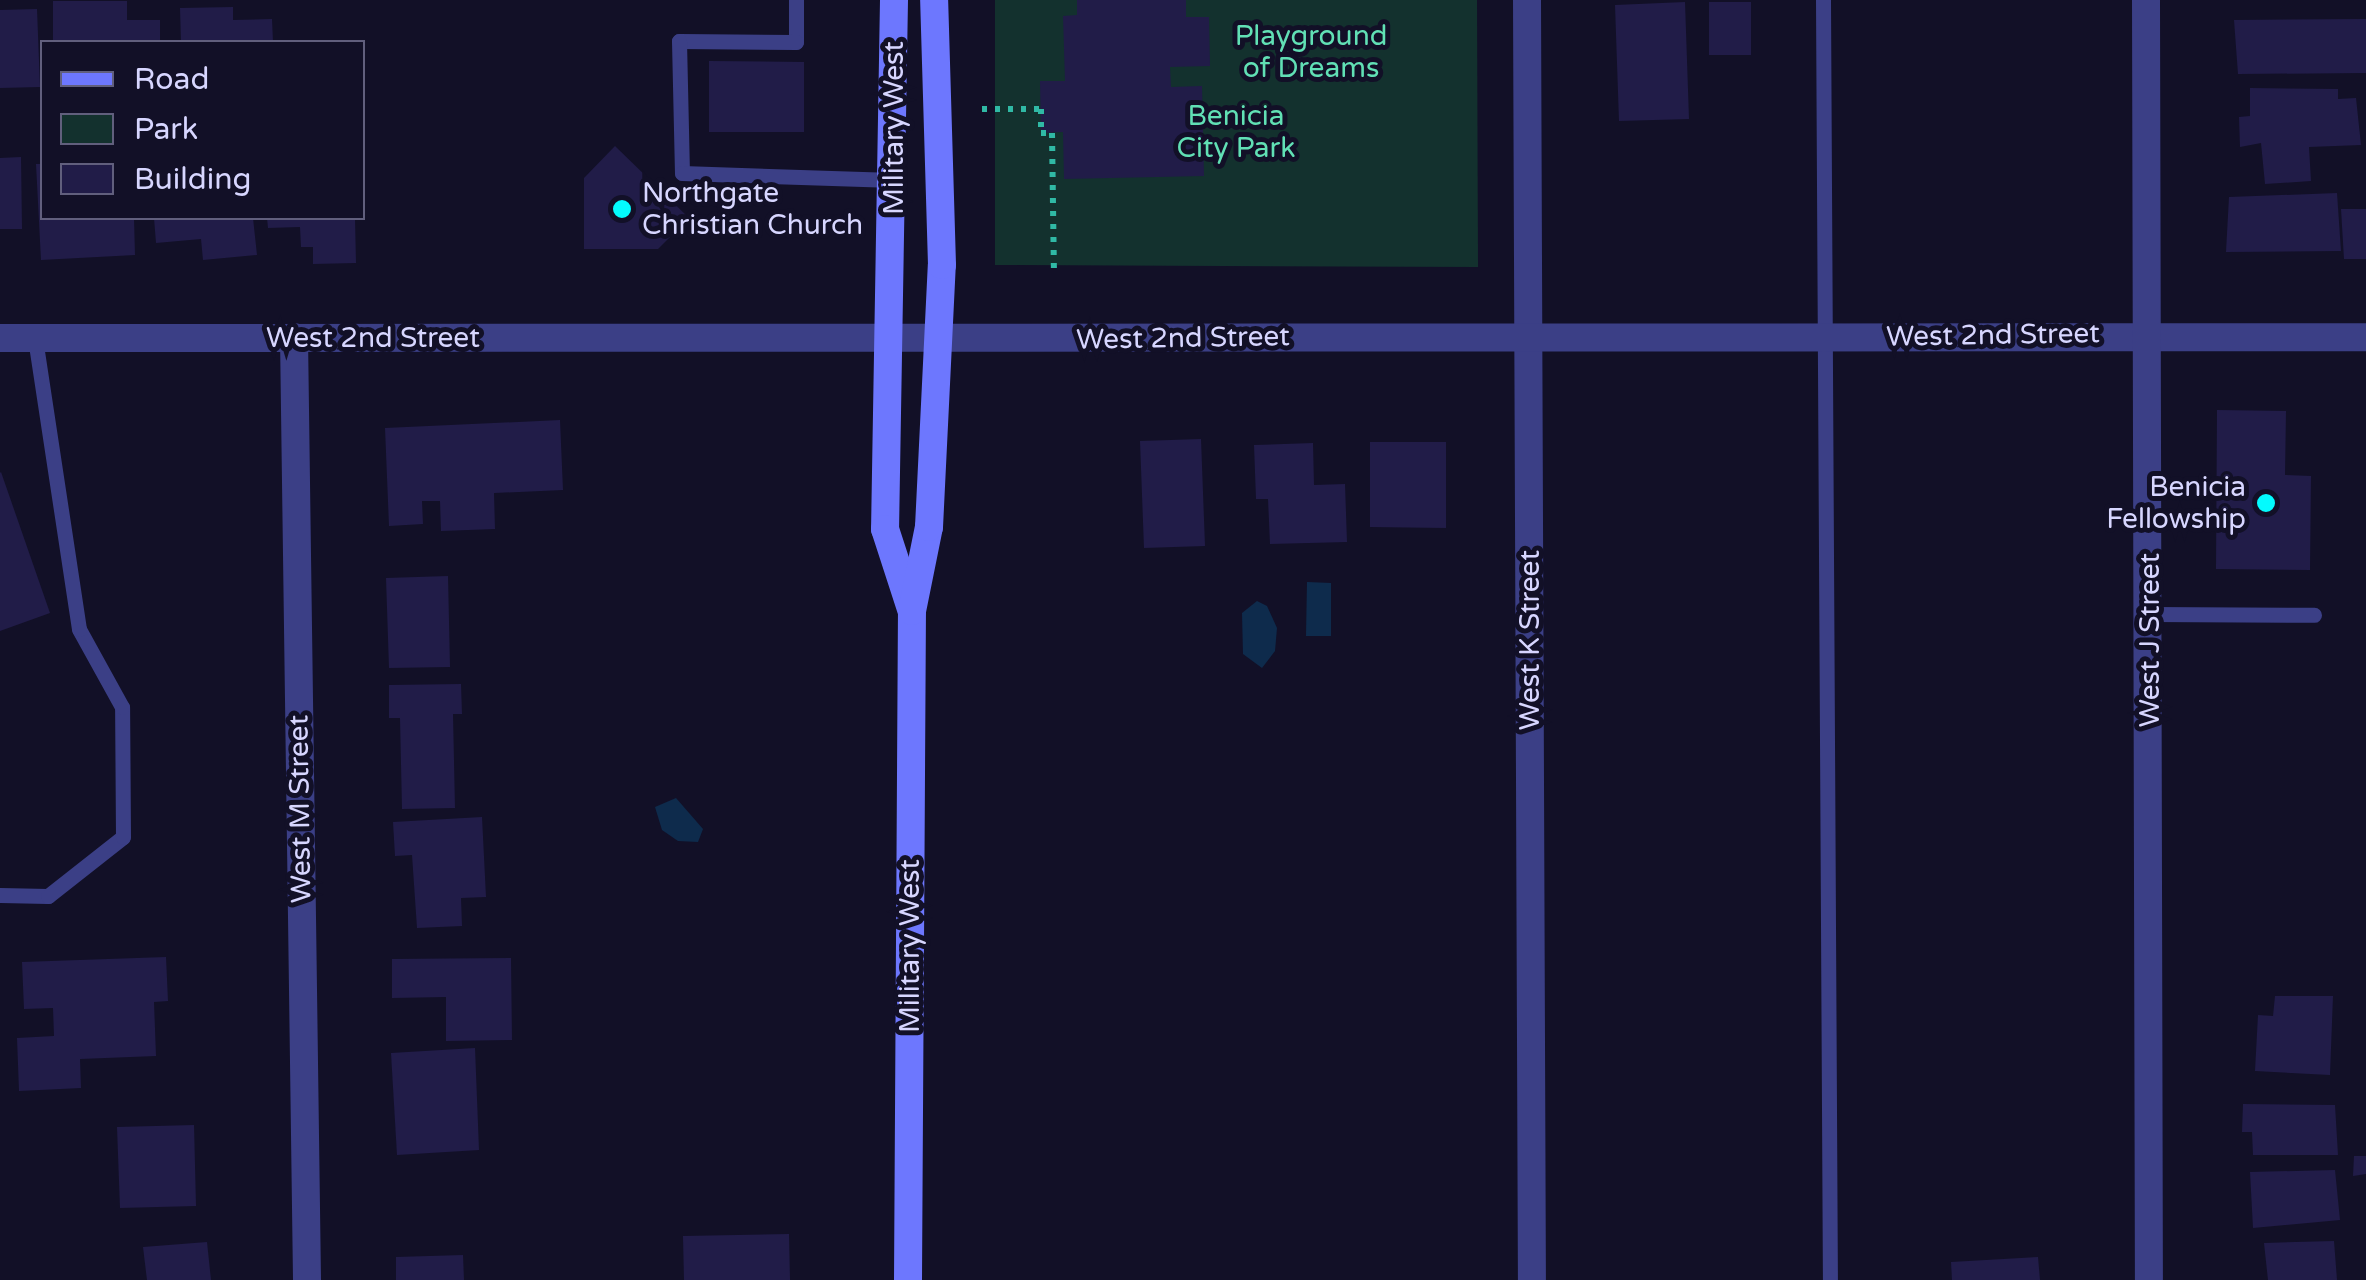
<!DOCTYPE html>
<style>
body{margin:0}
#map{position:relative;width:2366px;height:1280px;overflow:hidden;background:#121027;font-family:"Varela Round",sans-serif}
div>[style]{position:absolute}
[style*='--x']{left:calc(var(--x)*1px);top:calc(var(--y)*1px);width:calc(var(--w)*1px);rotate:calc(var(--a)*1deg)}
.green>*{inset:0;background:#13312e}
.water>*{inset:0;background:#0e2b4c}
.building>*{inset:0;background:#211c48}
.path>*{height:6px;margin-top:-3px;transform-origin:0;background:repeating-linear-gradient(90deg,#30b9a5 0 5px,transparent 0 13px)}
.service>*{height:15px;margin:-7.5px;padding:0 7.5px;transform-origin:7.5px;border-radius:7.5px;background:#3b3f86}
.minor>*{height:28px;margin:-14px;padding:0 14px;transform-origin:14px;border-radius:14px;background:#3b3f86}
.tertiary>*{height:28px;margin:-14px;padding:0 14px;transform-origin:14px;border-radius:14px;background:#3b3f86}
.secondary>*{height:28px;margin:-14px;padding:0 14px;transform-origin:14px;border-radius:14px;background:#6d77fe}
.dots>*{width:28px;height:28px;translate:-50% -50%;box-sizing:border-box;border:5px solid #121027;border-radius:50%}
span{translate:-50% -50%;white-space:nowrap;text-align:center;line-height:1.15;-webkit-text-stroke:10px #121027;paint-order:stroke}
.park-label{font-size:28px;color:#61e0b5}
.street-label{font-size:28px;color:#d7d6ff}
.poi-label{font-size:28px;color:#d7d6ff}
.left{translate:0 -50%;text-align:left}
.right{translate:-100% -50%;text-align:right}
.legend{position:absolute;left:40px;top:40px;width:325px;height:180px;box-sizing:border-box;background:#121027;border:2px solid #615f7d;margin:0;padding:12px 18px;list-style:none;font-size:30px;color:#d7d6ff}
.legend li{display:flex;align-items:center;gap:20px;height:50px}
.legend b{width:50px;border:2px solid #615f7d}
</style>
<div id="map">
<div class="green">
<div style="clip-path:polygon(995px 0,1477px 0,1478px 267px,995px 265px)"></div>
</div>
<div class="water">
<div style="clip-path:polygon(1307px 582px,1331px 583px,1331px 636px,1306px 636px)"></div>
<div style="clip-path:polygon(1257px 601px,1267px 606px,1277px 628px,1275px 651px,1262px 668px,1243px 654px,1242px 613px)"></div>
<div style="clip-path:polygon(676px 798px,703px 829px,698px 842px,678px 841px,662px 830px,655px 807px)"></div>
</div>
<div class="building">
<div style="clip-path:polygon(1077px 0,1186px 0,1186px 17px,1209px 17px,1210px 66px,1170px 67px,1171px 87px,1202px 86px,1204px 176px,1064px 179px,1063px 132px,1041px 133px,1040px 81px,1065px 81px,1063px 16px,1077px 15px)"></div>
<div style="clip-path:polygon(53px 1px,127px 1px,127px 20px,160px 20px,160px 42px,53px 42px)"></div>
<div style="clip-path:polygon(1685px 2px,1689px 119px,1619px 121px,1615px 5px)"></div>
<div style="clip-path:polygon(1709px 2px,1751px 2px,1751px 55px,1709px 55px)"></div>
<div style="clip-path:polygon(233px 7px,233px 20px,272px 19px,273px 42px,181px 42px,180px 8px)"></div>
<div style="clip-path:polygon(37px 9px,40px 87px,0 88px,0 10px)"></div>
<div style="clip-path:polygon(2366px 19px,2366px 73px,2238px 74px,2234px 20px)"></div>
<div style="clip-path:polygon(709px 61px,804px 62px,804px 132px,709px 132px)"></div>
<div style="clip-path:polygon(2250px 88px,2338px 89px,2338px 99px,2356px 98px,2361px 145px,2309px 147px,2311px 181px,2265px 184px,2261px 143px,2240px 147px,2239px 117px,2250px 116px)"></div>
<div style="clip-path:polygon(615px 146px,689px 218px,658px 249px,584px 249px,584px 178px)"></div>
<div style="clip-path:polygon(21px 157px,22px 229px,0 229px,0 158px)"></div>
<div style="clip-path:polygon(36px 164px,42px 164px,42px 218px,134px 218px,135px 255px,41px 260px)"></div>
<div style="clip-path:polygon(2337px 193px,2341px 251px,2226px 252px,2229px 197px)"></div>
<div style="clip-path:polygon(2341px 209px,2366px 209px,2366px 259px,2344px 259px)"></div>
<div style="clip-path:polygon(154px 218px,253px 218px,257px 255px,203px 260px,201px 239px,156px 243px)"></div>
<div style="clip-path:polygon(267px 218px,355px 218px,356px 263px,313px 264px,313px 247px,301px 247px,300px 227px,268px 228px)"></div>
<div style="clip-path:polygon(2217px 410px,2286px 411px,2285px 475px,2311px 476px,2310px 570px,2216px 569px)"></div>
<div style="clip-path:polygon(560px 420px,563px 490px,494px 493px,495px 529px,441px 531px,440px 501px,422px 501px,423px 524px,389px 526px,385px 428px)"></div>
<div style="clip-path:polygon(1201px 439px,1205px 546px,1144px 548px,1140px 441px)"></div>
<div style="clip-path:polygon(1370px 442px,1446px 442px,1446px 528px,1370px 527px)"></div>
<div style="clip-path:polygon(1313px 443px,1314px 485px,1345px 484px,1347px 542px,1270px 544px,1268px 499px,1256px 499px,1254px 445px)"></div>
<div style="clip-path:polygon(1px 472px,50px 613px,0 631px,0 473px)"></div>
<div style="clip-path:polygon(448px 576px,450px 667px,389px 668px,386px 578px)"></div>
<div style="clip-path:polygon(461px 684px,462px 714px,453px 714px,455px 808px,402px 809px,400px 718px,389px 718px,389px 685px)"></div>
<div style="clip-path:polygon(482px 817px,486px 897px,461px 898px,462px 926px,417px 928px,412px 855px,395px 856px,393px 822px)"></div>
<div style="clip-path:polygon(166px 957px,168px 1001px,154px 1002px,156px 1056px,80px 1059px,81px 1088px,19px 1091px,17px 1038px,54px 1036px,53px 1008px,24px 1009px,22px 962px)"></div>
<div style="clip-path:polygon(511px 958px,512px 1040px,446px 1041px,446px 997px,392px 998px,392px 959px)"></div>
<div style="clip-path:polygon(2275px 996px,2333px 996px,2330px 1075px,2255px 1071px,2258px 1015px,2273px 1016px)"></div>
<div style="clip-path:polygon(475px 1048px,479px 1150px,397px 1155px,391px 1053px)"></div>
<div style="clip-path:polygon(2243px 1104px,2335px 1105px,2338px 1155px,2253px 1155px,2252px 1132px,2242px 1132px)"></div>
<div style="clip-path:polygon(194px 1125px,196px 1206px,120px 1208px,117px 1127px)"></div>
<div style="clip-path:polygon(2354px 1156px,2366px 1156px,2366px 1174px,2353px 1176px)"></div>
<div style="clip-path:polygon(2335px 1170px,2340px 1220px,2253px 1228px,2250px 1172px)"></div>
<div style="clip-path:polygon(789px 1234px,790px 1280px,684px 1280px,683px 1236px)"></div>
<div style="clip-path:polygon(2334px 1241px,2337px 1280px,2268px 1280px,2264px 1243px)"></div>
<div style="clip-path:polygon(207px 1242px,211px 1280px,147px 1280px,143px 1247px)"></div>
<div style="clip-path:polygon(463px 1255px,464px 1280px,396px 1280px,396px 1257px)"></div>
<div style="clip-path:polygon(2038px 1257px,2040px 1280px,1952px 1280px,1951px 1262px)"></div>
</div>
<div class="path">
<div style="--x:982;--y:109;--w:59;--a:0"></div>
<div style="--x:1041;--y:109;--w:24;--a:90"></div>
<div style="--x:1041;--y:133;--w:11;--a:0"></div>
<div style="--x:1052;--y:133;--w:139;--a:89.2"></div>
</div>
<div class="service">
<div style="--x:796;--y:0;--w:42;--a:90"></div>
<div style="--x:796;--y:42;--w:117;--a:-179.5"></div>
<div style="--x:679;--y:41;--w:132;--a:88.7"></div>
<div style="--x:682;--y:173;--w:212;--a:1.9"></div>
<div style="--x:1823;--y:0;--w:1280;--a:89.69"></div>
<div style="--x:2150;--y:614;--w:164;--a:0.3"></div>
<div style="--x:0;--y:895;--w:48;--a:1.2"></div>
<div style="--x:48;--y:896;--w:95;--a:-38.2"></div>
<div style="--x:123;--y:837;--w:130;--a:-90.4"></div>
<div style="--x:122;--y:707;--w:89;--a:-118.9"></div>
<div style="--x:79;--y:629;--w:294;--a:-98.6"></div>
</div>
<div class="minor">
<div style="--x:1527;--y:0;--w:1280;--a:89.78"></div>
<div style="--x:294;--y:337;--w:943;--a:89.21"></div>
<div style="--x:0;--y:338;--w:2366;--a:-0.02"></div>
</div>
<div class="tertiary">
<div style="--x:2146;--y:0;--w:1280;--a:89.87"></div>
</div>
<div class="secondary">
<div style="--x:894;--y:0;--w:529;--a:90.97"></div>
<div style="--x:885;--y:529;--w:84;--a:72"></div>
<div style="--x:908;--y:1280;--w:669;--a:-89.66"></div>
<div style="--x:912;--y:611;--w:86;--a:-78.6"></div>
<div style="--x:929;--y:527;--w:262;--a:-87.2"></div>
<div style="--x:942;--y:265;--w:265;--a:-91.7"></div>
</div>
<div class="dots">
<div style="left:622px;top:209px;background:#03fbfe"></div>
<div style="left:2266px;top:503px;background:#03fbfe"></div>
</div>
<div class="park-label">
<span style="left:1311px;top:52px">Playground<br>of Dreams</span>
<span style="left:1236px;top:132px">Benicia<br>City Park</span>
</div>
<div class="street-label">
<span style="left:894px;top:128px;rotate:-90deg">Military West</span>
<span style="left:1993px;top:335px;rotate:-1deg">West 2nd Street</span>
<span style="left:373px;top:338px">West 2nd Street</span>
<span style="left:1183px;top:338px;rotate:-1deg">West 2nd Street</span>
<span style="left:1530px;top:640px;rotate:-90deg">West K Street</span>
<span style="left:2150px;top:640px;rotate:-90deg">West J Street</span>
<span style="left:300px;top:809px;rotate:-91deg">West M Street</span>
<span style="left:910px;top:946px;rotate:-90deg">Military West</span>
</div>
<div class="poi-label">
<span class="left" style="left:642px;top:209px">Northgate<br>Christian Church</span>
<span class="right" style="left:2246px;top:503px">Benicia<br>Fellowship</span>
</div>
<ul class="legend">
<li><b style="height:12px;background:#6d77fe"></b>Road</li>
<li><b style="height:28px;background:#13312e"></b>Park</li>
<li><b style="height:28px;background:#211c48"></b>Building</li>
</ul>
</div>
